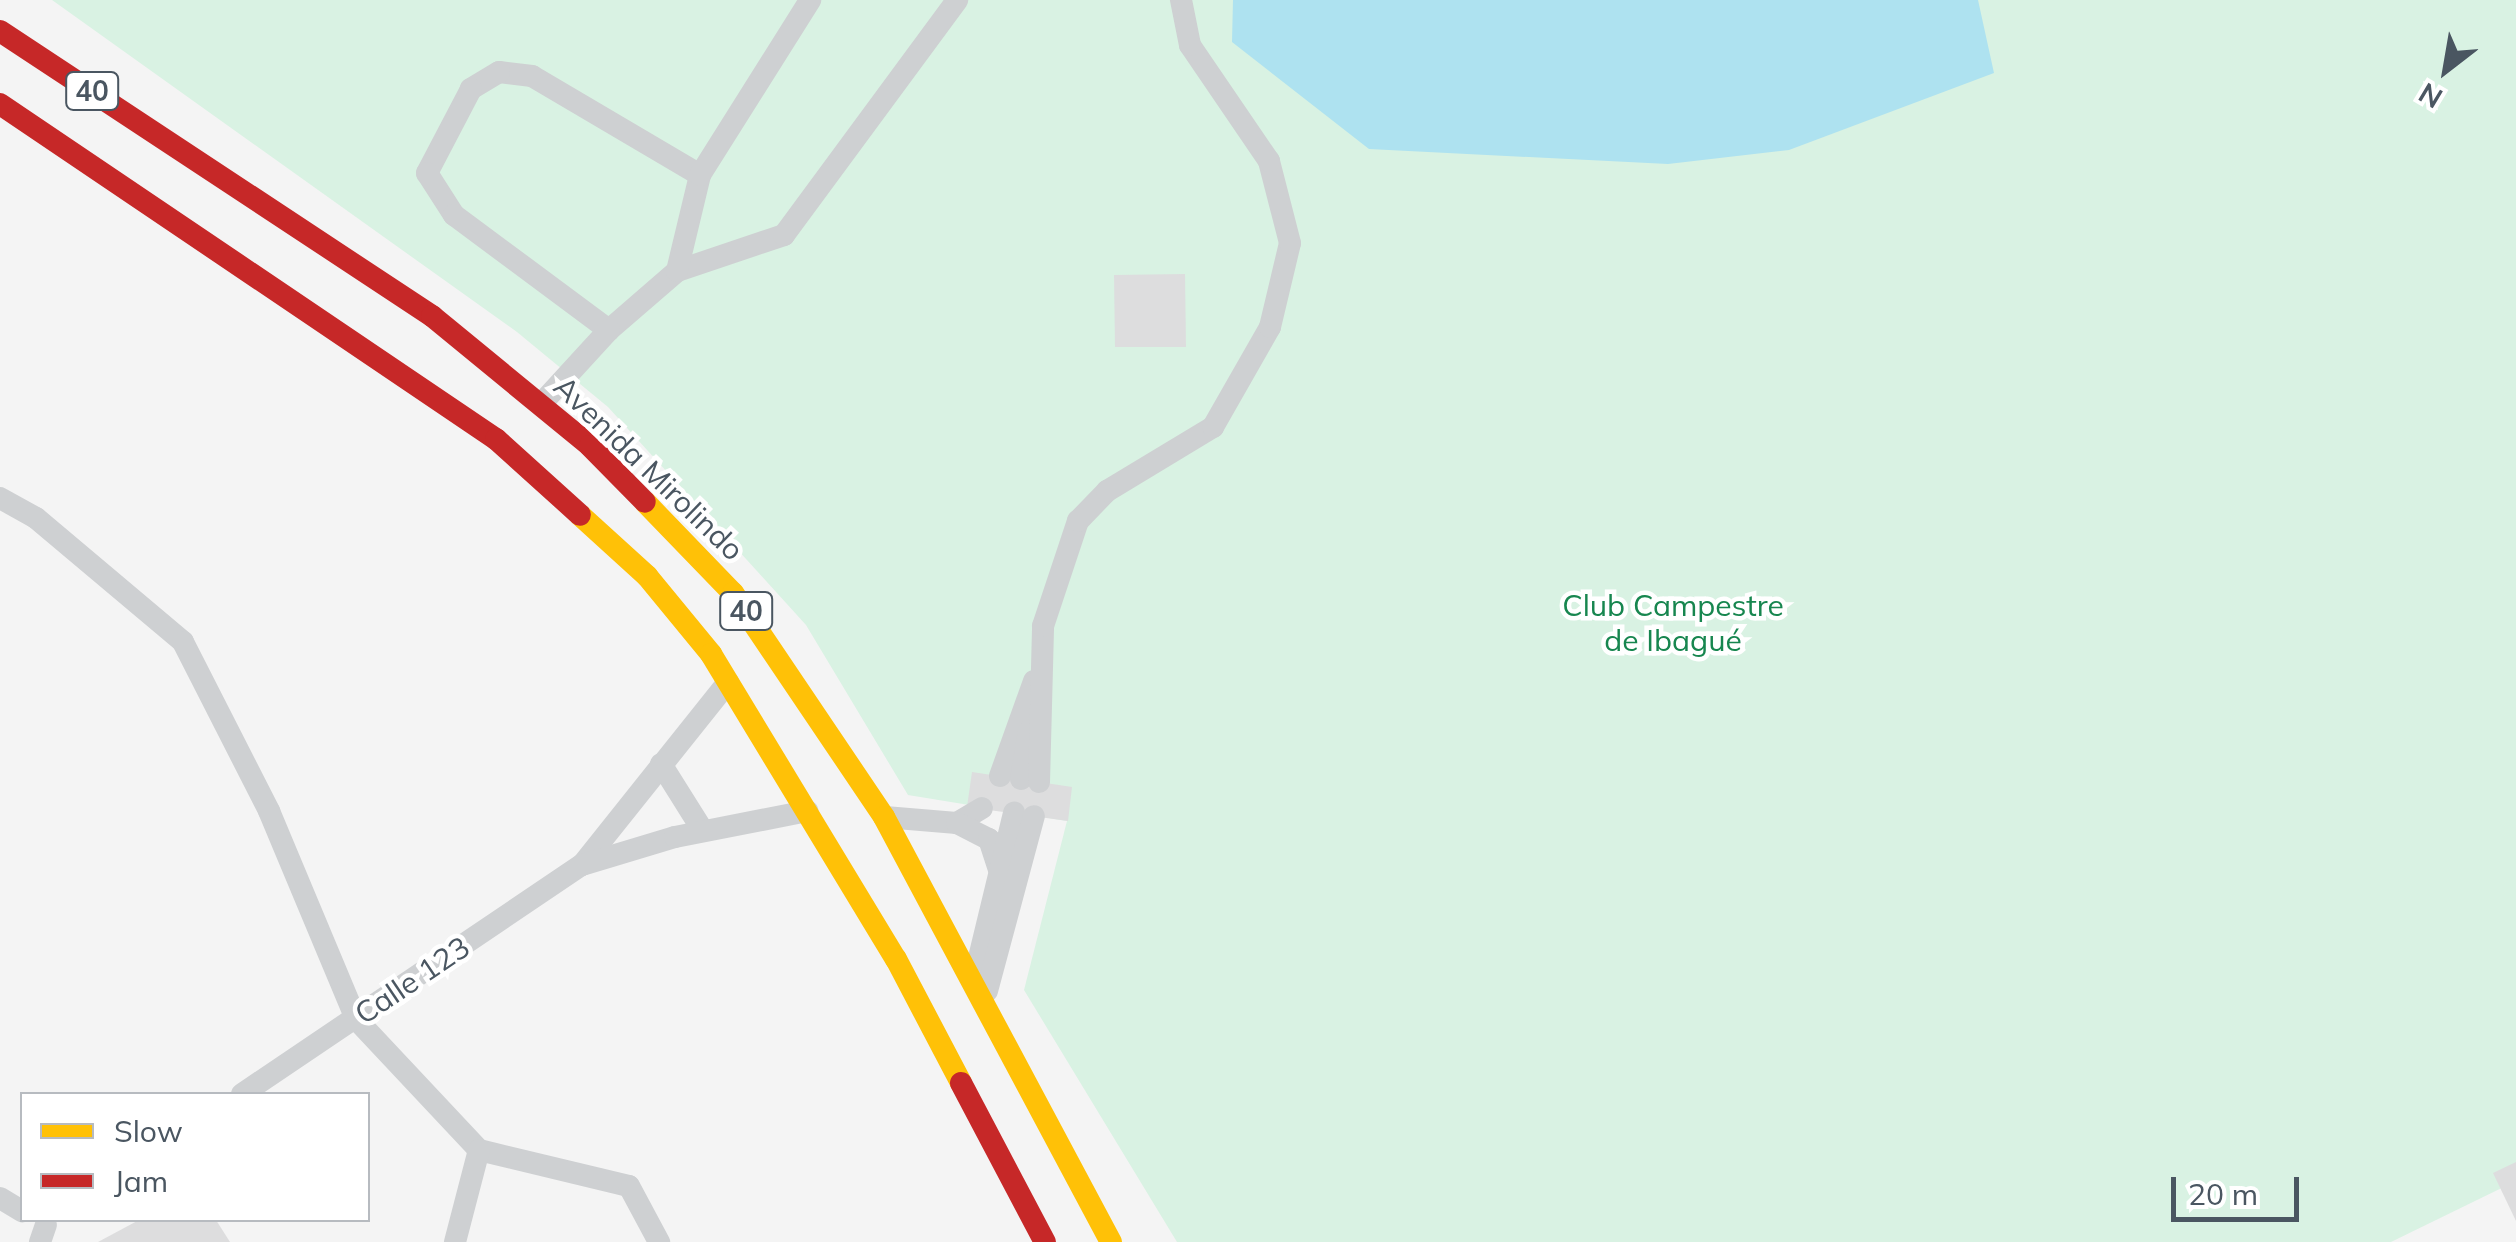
<!DOCTYPE html>
<meta charset="utf-8">
<style>
body{margin:0}
#map{position:relative;width:2516px;height:1242px;overflow:hidden;background:#f4f4f4;font-family:Mulish,sans-serif}
div>[style]{position:absolute}
[style*='--x']{left:calc(var(--x)*1px);top:calc(var(--y)*1px);width:calc(var(--w)*1px);rotate:calc(var(--a)*1deg)}
.green>*{inset:0;background:#d9f2e3}
.water>*{inset:0;background:#aee2f0}
.building>*{inset:0;background:#ddddde}
.lane>*{height:22px;margin:-11px;padding:0 11px;transform-origin:11px;border-radius:11px;background:#ced0d2}
.slow>*{height:22px;margin:-11px;padding:0 11px;transform-origin:11px;border-radius:11px;background:#ffc107}
.jam>*{height:22px;margin:-11px;padding:0 11px;transform-origin:11px;border-radius:11px;background:#c62828}
span{translate:-50% -50%;white-space:nowrap;text-align:center;line-height:1.15;-webkit-text-stroke:9px #fff;paint-order:stroke}
.shield-label span{padding:2px 8px;background:#fff;border:2px solid;border-radius:8px;-webkit-text-stroke-width:0}
.shield-label{font-size:28px;color:#4a5661;font-weight:700}
.street-label{font-size:30px;color:#4a5661}
.park-label{font-size:30px;color:#17864f}
.legend{position:absolute;left:20px;top:1092px;width:350px;height:130px;box-sizing:border-box;background:#fff;border:2px solid #b7bbc0;margin:0;padding:12px 18px;list-style:none;font-size:30px;color:#4a5661}
.legend li{display:flex;align-items:center;gap:20px;height:50px}
.legend b{width:50px;border:2px solid #b7bbc0}
.north{position:absolute;left:2396px;top:20px;width:100px;height:100px;-webkit-text-stroke:8px #fff;paint-order:stroke;rotate:211deg;font-size:28px;font-weight:700;line-height:40px;text-align:center;color:#4a5661}
.north::after{content:'';display:block;margin:auto;width:35px;height:45px;background:#4a5661;clip-path:polygon(50% 0,100% 100%,50% 72%,0 100%)}
.scale{position:absolute;left:2171px;top:1177px;width:128px;height:45px;box-sizing:border-box;border:5px solid #4a5661;border-top:0;padding-left:12px;font-size:30px;line-height:35px;white-space:nowrap;color:#4a5661;-webkit-text-stroke:8px #fff;paint-order:stroke}
</style>
<div id="map">
<div class="green">
<div style="clip-path:polygon(52px 0,2516px 0,2516px 1181px,2391px 1242px,1177px 1242px,1024px 990px,1067px 821px,908px 795px,806px 625px,608px 407px,517px 332px)"></div>
</div>
<div class="water">
<div style="clip-path:polygon(1233px 0,1978px 0,1994px 73px,1789px 150px,1668px 164px,1369px 149px,1232px 42px)"></div>
</div>
<div class="building">
<div style="clip-path:polygon(1185px 274px,1186px 347px,1115px 347px,1114px 275px)"></div>
<div style="clip-path:polygon(972px 772px,1072px 787px,1068px 821px,967px 807px)"></div>
<div style="clip-path:polygon(2516px 1162px,2516px 1221px,2493px 1173px)"></div>
<div style="clip-path:polygon(139px 1220px,216px 1220px,230px 1242px,98px 1242px)"></div>
</div>
<div class="lane">
<div style="--x:700;--y:175;--w:195;--a:-149.5"></div>
<div style="--x:532;--y:76;--w:33;--a:-173"></div>
<div style="--x:499;--y:72;--w:33;--a:149"></div>
<div style="--x:471;--y:89;--w:95;--a:117.6"></div>
<div style="--x:427;--y:173;--w:50;--a:57.3"></div>
<div style="--x:454;--y:215;--w:193;--a:36.6"></div>
<div style="--x:609;--y:330;--w:90;--a:-40.9"></div>
<div style="--x:677;--y:271;--w:113;--a:-18.6"></div>
<div style="--x:784;--y:235;--w:292;--a:-53.6"></div>
<div style="--x:677;--y:271;--w:99;--a:-76.5"></div>
<div style="--x:700;--y:175;--w:207;--a:-57.8"></div>
<div style="--x:542;--y:403;--w:99;--a:-47.5"></div>
<div style="--x:0;--y:498;--w:41;--a:29.1"></div>
<div style="--x:36;--y:518;--w:192;--a:40.1"></div>
<div style="--x:183;--y:642;--w:190;--a:63"></div>
<div style="--x:269;--y:811;--w:225;--a:67.3"></div>
<div style="--x:356;--y:1019;--w:180;--a:46.8"></div>
<div style="--x:479;--y:1150;--w:154;--a:13.5"></div>
<div style="--x:629;--y:1186;--w:64;--a:61.8"></div>
<div style="--x:661;--y:764;--w:79;--a:57.9"></div>
<div style="--x:1000;--y:776;--w:101;--a:-70.3"></div>
<div style="--x:1021;--y:779;--w:49;--a:-80.5"></div>
<div style="--x:1039;--y:782;--w:156;--a:-88.5"></div>
<div style="--x:1043;--y:626;--w:111;--a:-71.6"></div>
<div style="--x:1078;--y:521;--w:42;--a:-46"></div>
<div style="--x:1107;--y:491;--w:124;--a:-31.1"></div>
<div style="--x:1213;--y:427;--w:115;--a:-60.3"></div>
<div style="--x:1270;--y:327;--w:86;--a:-76.6"></div>
<div style="--x:1290;--y:243;--w:85;--a:-104.4"></div>
<div style="--x:1269;--y:161;--w:140;--a:-124.3"></div>
<div style="--x:1190;--y:45;--w:46;--a:-101.3"></div>
<div style="--x:885;--y:817;--w:72;--a:4.8"></div>
<div style="--x:957;--y:823;--w:29;--a:-31"></div>
<div style="--x:957;--y:823;--w:36;--a:27"></div>
<div style="--x:989;--y:839;--w:33;--a:72"></div>
<div style="--x:582;--y:865;--w:234;--a:-51.4"></div>
<div style="--x:976;--y:970;--w:162;--a:-76.4"></div>
<div style="--x:987;--y:991;--w:181;--a:-75"></div>
<div style="--x:242;--y:1094;--w:410;--a:-34"></div>
<div style="--x:582;--y:865;--w:97;--a:-16.8"></div>
<div style="--x:675;--y:837;--w:135;--a:-11.1"></div>
<div style="--x:0;--y:1198;--w:26;--a:31"></div>
<div style="--x:40;--y:1242;--w:18;--a:-71"></div>
<div style="--x:455;--y:1242;--w:95;--a:-75.4"></div>
</div>
<div class="slow">
<div style="--x:645;--y:502;--w:127;--a:46"></div>
<div style="--x:733;--y:593;--w:270;--a:56"></div>
<div style="--x:884;--y:817;--w:482;--a:61.9"></div>
<div style="--x:580;--y:515;--w:91;--a:42.3"></div>
<div style="--x:647;--y:576;--w:101;--a:50.6"></div>
<div style="--x:711;--y:654;--w:357;--a:58.8"></div>
<div style="--x:896;--y:959;--w:140;--a:62.3"></div>
</div>
<div class="jam">
<div style="--x:0;--y:31;--w:518;--a:33.41"></div>
<div style="--x:432;--y:316;--w:205;--a:39.4"></div>
<div style="--x:590;--y:446;--w:78;--a:45.5"></div>
<div style="--x:0;--y:104;--w:599;--a:34.04"></div>
<div style="--x:496;--y:439;--w:113;--a:42.1"></div>
<div style="--x:961;--y:1083;--w:180;--a:62.2"></div>
</div>
<div class="shield-label">
<span style="left:92px;top:91px">40</span>
<span style="left:746px;top:611px">40</span>
</div>
<div class="street-label">
<span style="left:649px;top:468px;rotate:44deg">Avenida Mirolindo</span>
<span style="left:412px;top:980px;rotate:-34deg">Calle 123</span>
</div>
<div class="park-label">
<span style="left:1673px;top:622px">Club Campestre<br>de Ibagué</span>
</div>
<ul class="legend">
<li><b style="height:12px;background:#ffc107"></b>Slow</li>
<li><b style="height:12px;background:#c62828"></b>Jam</li>
</ul>
<div class="north">N</div>
<div class="scale">20 m</div>
</div>
